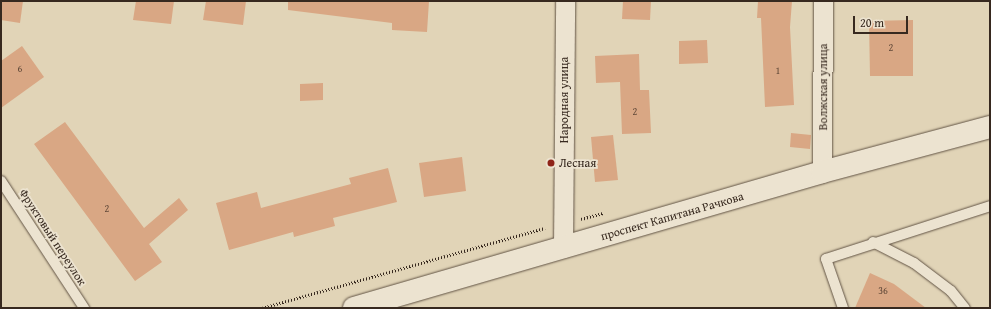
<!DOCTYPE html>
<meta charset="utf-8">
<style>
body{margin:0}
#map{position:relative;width:991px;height:309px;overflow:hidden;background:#e1d4b7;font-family:"Gentium Book Plus",serif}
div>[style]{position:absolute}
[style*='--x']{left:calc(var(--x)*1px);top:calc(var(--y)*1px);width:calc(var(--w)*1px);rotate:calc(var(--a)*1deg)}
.building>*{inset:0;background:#d9a784}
.path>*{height:2.5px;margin-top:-1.25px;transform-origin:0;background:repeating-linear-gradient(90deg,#37291f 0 1px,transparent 0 3px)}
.roads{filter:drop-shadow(0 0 1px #625445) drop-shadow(0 0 1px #625445)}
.service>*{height:10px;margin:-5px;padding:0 5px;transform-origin:5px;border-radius:5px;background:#ece3d0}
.minor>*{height:19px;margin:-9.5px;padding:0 9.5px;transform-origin:9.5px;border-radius:9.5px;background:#ece3d0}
.tertiary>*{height:22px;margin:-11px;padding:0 11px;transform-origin:11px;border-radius:11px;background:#ece3d0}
.dots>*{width:11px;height:11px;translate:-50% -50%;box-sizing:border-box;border:2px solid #ece3d0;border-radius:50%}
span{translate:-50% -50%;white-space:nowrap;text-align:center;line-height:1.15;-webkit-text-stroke:3.5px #ece3d0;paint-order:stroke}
.number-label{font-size:10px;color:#604838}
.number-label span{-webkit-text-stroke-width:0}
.street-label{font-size:12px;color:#37291f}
.poi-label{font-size:12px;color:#37291f}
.left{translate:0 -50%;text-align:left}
.frame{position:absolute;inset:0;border:2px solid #37291f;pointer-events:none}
.scale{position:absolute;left:853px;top:16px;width:55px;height:18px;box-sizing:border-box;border:2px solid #37291f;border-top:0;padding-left:5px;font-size:12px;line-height:14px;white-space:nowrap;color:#37291f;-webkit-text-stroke:3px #ece3d0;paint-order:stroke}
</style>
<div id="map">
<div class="building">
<div style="clip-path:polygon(1px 1px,23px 1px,20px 23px,1px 20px)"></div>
<div style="clip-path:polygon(136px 1px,174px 1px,171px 24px,133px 20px)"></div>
<div style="clip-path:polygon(206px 1px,246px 1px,243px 25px,203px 20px)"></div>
<div style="clip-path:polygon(288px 1px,429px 1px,427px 32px,392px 30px,392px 23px,288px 10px)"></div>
<div style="clip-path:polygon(623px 1px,651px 1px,650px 20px,622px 19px)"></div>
<div style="clip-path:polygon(758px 1px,792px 1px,790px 27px,794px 105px,765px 107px,761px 18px,757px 18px)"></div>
<div style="clip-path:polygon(913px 20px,913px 76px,870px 76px,869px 21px)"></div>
<div style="clip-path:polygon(707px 40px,708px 63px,679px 64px,679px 41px)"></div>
<div style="clip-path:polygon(22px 46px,44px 77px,1px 108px,1px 61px)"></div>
<div style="clip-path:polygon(639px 54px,640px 90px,649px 90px,651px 133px,622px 134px,620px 82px,596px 83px,595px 56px)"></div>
<div style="clip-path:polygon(323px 83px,323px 100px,300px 101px,300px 84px)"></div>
<div style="clip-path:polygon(65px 122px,144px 228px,179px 198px,188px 210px,149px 244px,162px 262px,135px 281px,34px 144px)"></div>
<div style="clip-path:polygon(791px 133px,811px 135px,810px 149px,790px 147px)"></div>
<div style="clip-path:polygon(613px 135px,618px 180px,595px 182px,591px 137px)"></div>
<div style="clip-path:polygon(462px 157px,466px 191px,424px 197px,419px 163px)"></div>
<div style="clip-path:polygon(388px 168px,397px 202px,333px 218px,335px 226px,294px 237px,293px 232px,229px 250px,216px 203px,257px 192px,261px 208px,351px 184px,349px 178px)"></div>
<div style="clip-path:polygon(870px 273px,894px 284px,926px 308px,855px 308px)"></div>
</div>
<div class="path">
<div style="--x:581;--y:219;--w:23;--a:-15"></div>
<div style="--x:262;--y:308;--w:294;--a:-15.8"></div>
</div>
<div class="roads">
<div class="service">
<div style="--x:1;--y:181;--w:152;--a:56.8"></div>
<div style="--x:873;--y:242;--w:46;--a:27.1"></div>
<div style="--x:914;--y:263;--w:46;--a:37.1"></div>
<div style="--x:951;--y:291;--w:22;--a:51"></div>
<div style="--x:843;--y:308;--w:52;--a:-109.1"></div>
<div style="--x:826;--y:259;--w:172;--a:-17.9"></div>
</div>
<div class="minor">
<div style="--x:822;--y:172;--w:171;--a:-89.7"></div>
<div style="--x:563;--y:248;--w:247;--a:-89.5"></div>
</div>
<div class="tertiary">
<div style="--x:354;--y:308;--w:487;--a:-16.2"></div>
<div style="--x:822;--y:172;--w:174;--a:-15"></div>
</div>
</div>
<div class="dots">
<div style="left:551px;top:163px;background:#8f2418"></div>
</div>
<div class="number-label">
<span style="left:891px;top:48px">2</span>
<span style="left:20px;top:69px">6</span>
<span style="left:778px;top:71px">1</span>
<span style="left:635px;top:112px">2</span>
<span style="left:107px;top:209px">2</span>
<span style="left:883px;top:291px">36</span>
</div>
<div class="street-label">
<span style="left:823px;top:87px;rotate:-90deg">Волжская улица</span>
<span style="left:564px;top:100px;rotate:-90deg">Народная улица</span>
<span style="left:672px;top:216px;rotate:-16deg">проспект Капитана Рачкова</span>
<span style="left:53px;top:237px;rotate:57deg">Фруктовый переулок</span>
</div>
<div class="poi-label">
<span class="left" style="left:559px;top:163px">Лесная</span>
</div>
<div class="frame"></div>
<div class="scale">20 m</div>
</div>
